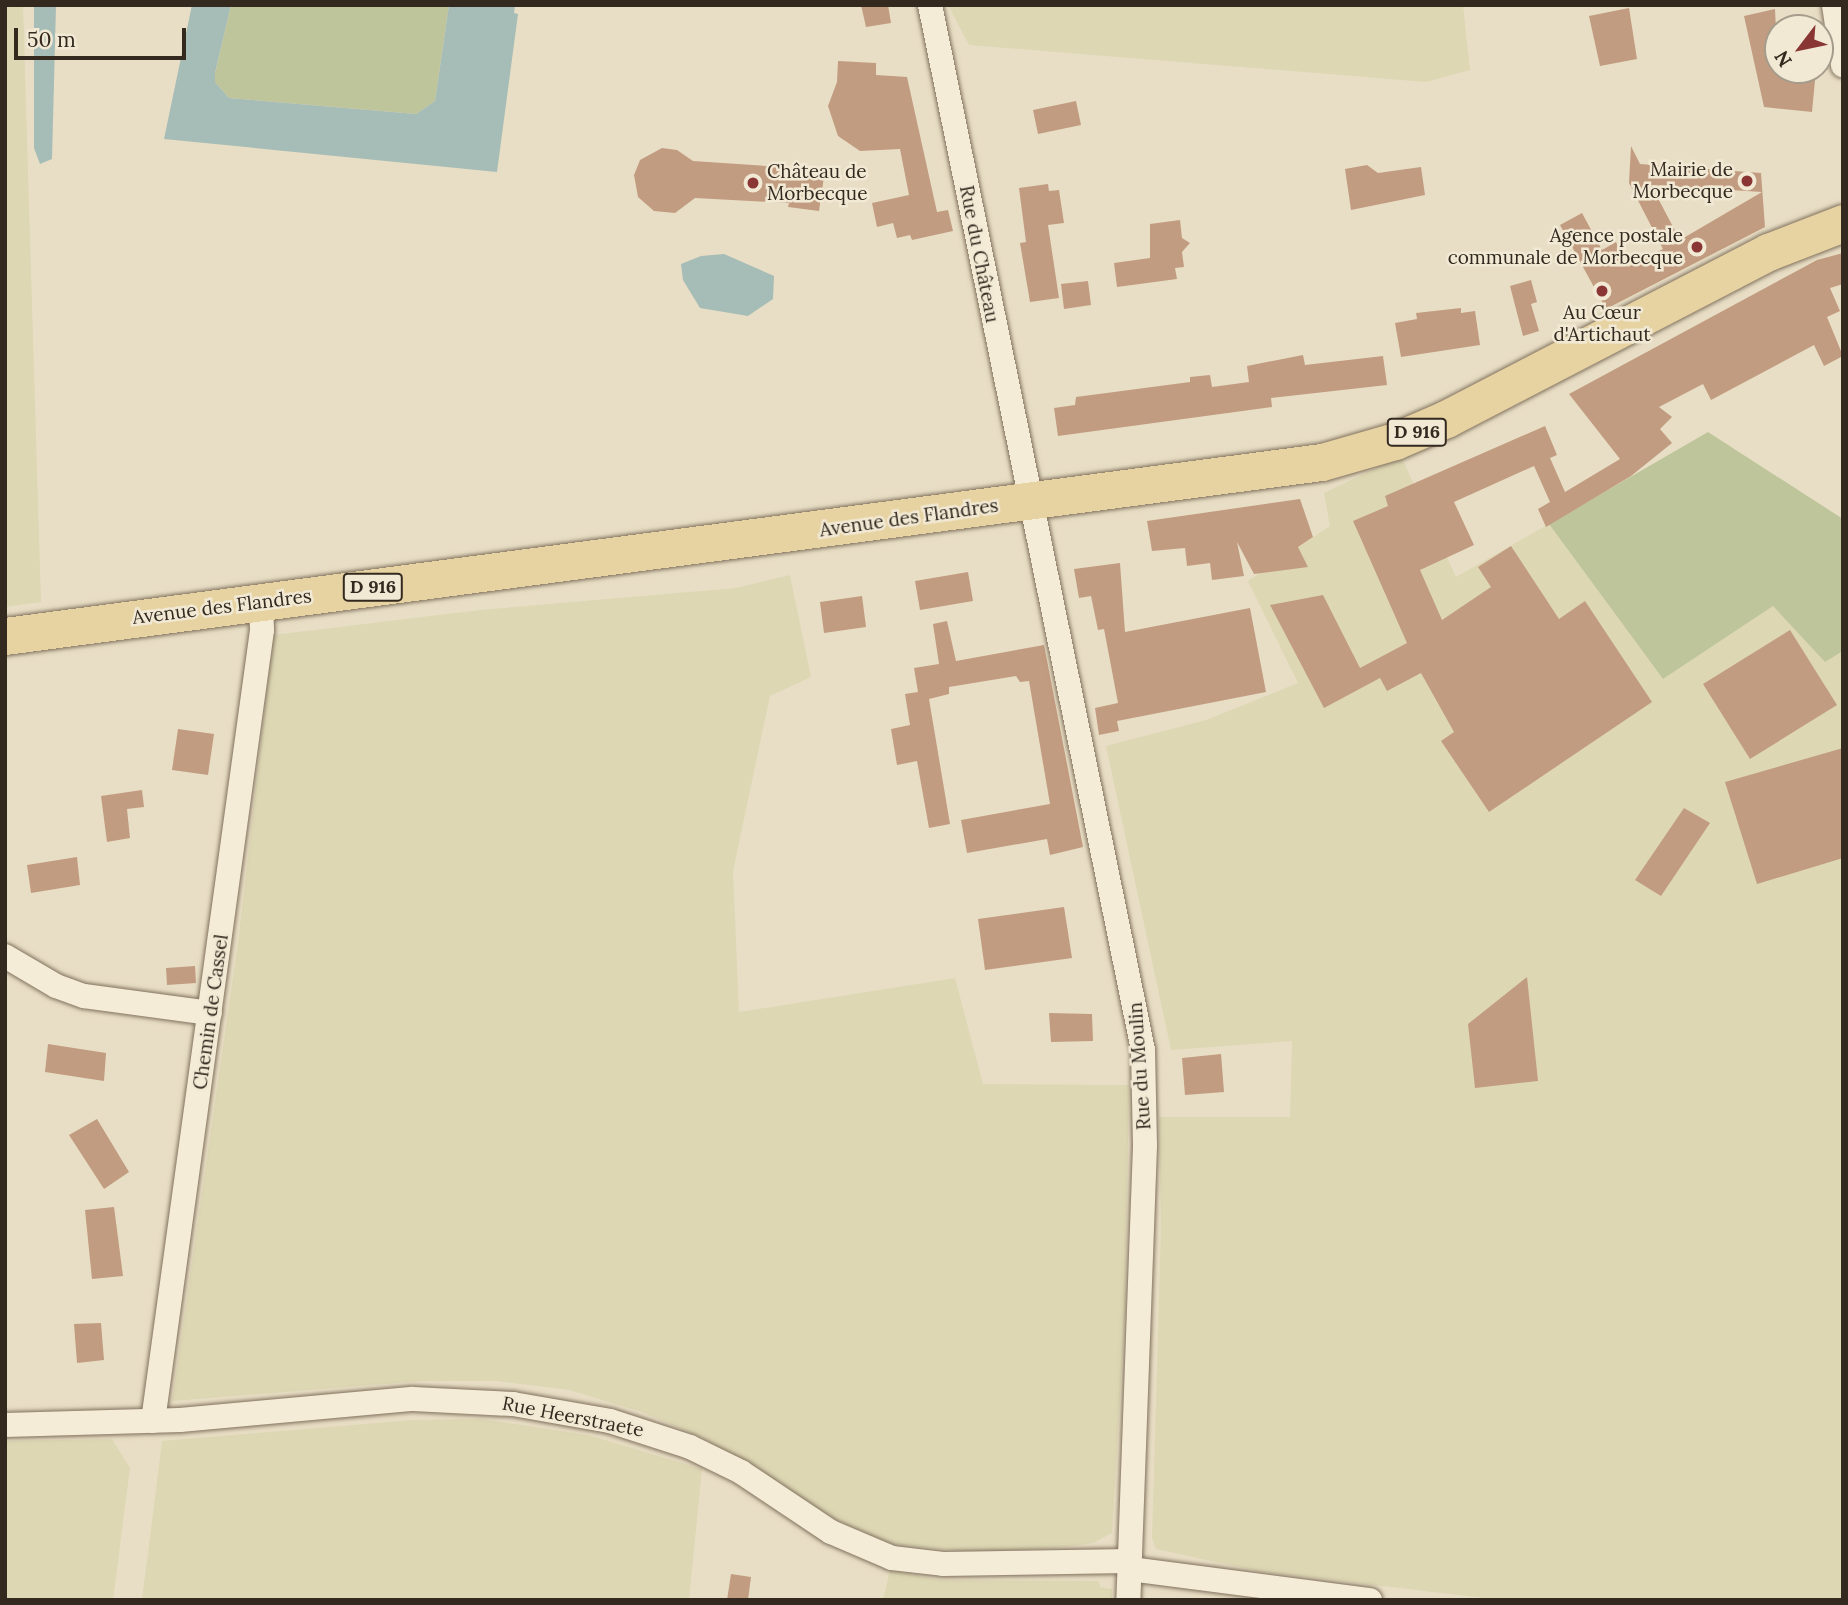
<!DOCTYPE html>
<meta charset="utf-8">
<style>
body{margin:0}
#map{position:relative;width:1848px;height:1605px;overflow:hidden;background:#e8dec5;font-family:Lora,serif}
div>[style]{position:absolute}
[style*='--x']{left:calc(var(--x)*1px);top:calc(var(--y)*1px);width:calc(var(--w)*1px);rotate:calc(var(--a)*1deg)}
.farmland>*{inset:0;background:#ddd7b4}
.green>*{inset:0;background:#bfc59b}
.water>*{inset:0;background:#a6bcb6}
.building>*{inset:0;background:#c29c80}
.roads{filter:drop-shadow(0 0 2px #81715d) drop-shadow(0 0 2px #81715d)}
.street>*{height:24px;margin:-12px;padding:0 12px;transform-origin:12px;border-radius:12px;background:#f4ecd7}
.primary>*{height:37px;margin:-18.5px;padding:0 18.5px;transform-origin:18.5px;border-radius:18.5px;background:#e7d2a2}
.dots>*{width:19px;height:19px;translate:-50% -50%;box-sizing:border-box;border:4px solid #f1e9d4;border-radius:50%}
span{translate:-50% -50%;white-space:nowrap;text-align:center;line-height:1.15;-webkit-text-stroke:5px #f1e9d4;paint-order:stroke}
.shield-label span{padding:2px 5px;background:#f1e9d4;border:2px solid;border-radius:5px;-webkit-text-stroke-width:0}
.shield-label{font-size:18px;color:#33291f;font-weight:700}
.poi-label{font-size:19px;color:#33291f}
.right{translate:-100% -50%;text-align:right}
.left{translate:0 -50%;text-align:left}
.street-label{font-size:19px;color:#33291f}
.frame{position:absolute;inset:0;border:7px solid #33291f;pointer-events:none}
.north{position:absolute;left:1764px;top:14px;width:70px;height:70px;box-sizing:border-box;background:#f1e9d4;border:2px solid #a59c8c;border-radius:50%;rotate:238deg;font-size:19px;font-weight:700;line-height:28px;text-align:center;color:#33291f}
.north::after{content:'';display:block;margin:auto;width:24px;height:32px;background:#893635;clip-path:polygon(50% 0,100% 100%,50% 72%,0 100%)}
.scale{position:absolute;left:14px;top:28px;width:172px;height:32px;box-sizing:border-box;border:4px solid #33291f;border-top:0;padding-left:9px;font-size:21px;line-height:24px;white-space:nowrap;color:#33291f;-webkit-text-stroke:5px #f1e9d4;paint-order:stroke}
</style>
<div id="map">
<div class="farmland">
<div style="clip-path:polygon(5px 5px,23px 5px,41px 602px,5px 607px)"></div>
<div style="clip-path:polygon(948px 5px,1463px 5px,1470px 70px,1426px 82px,969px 45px)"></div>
<div style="clip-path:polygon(1401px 456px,1456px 577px,1549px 524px,1663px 679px,1773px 606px,1825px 662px,1843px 651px,1843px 1600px,1500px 1600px,1257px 1571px,1156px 1549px,1152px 1538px,1161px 1228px,1159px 1117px,1290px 1117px,1292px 1041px,1171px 1050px,1106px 746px,1206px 720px,1298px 683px,1248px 581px,1330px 526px,1324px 493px)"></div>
<div style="clip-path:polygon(790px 575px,811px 677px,770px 696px,733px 871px,739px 1012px,955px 978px,983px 1084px,1129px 1085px,1125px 1313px,1112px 1533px,1093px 1543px,1066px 1547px,975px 1552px,890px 1544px,832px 1518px,705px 1439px,642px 1412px,569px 1390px,497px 1381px,422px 1381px,172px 1401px,239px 936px,273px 635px,480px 610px,736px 588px)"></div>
<div style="clip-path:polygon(481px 1419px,588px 1435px,702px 1469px,689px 1600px,142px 1600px,162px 1441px,412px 1420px)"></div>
<div style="clip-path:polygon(112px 1439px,130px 1468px,113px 1600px,5px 1600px,5px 1441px)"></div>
<div style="clip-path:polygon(890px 1570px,940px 1580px,1099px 1581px,1100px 1587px,1112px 1589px,1112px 1600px,883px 1600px)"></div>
</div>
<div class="green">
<div style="clip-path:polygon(231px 5px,449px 5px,435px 101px,416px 114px,229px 98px,215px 82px,215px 73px)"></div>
<div style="clip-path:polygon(1708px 432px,1843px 519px,1843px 651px,1825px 662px,1773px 606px,1663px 679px,1549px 524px)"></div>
</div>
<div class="water">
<div style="clip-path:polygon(34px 5px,56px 5px,52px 159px,40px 164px,34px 148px)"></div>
<div style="clip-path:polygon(192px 5px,231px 5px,215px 73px,215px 82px,229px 98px,416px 114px,435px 101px,449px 5px,515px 5px,514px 13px,518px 14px,497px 172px,164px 139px)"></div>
<div style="clip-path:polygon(724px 254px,774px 276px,773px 299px,748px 316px,700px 308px,683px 280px,681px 264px,701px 256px)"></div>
</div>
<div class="building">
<div style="clip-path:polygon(861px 5px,888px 5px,891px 23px,866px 27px)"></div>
<div style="clip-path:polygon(1629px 8px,1637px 59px,1600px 66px,1589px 16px)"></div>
<div style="clip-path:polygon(1775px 9px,1778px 70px,1816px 70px,1812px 112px,1764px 107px,1744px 16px)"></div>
<div style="clip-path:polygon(838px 61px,876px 63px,876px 75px,907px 77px,937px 212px,948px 210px,953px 231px,912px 240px,910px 235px,897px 238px,893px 223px,877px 227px,872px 203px,909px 195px,900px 149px,860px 151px,838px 136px,828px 106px,837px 82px)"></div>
<div style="clip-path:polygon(1076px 101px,1081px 125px,1038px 134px,1033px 110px)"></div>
<div style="clip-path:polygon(evenodd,1631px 146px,1640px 164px,1761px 173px,1765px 227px,1606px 309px,1560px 225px,1582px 213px,1602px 250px,1616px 242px,1628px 267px,1663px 249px,1629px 183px,1631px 146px,1651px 185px,1762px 192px,1680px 240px,1651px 185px)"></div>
<div style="clip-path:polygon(662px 148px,677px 150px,693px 161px,825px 170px,819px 211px,788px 207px,789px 203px,695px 198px,675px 213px,654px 211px,638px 197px,634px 175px,640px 160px)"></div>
<div style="clip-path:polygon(1367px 165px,1378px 173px,1421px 167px,1425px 195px,1351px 210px,1345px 169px)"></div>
<div style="clip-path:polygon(1048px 184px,1049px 191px,1059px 190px,1064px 223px,1048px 225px,1059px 298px,1030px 302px,1020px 243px,1026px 242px,1019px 188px)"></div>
<div style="clip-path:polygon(1180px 220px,1182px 238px,1190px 243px,1182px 252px,1184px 267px,1175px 268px,1177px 279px,1117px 287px,1114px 263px,1150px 258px,1150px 224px)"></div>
<div style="clip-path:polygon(1843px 253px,1843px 284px,1830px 288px,1840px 311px,1827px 317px,1843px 356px,1824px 366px,1814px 345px,1711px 400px,1703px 384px,1659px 407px,1672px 417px,1660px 429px,1672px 443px,1631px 476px,1546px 527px,1538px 509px,1550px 502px,1534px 466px,1454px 502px,1474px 545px,1420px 570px,1442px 620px,1491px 587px,1478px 567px,1511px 546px,1559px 619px,1585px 601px,1652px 702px,1489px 812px,1441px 741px,1454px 732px,1421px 673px,1387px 691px,1380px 678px,1324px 708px,1270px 605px,1323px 595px,1360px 668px,1407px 643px,1353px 521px,1388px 506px,1385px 496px,1545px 426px,1557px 455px,1550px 458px,1565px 492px,1620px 459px,1569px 394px,1817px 260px)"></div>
<div style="clip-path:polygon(1531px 280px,1537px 302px,1531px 304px,1539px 331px,1523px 336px,1510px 286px)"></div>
<div style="clip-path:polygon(1088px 281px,1091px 305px,1064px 309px,1061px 284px)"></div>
<div style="clip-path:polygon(1461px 308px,1461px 313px,1475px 311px,1480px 345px,1401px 357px,1395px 323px,1417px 319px,1416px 313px)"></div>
<div style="clip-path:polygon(1303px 355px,1305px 365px,1383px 356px,1387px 385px,1271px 398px,1272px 407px,1058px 436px,1054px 408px,1075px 405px,1076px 397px,1190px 382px,1190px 377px,1210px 375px,1212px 387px,1249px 382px,1247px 366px)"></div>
<div style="clip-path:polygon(1300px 499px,1313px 537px,1298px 547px,1308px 567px,1254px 574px,1237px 542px,1244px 576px,1212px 580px,1210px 563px,1187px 566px,1185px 548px,1152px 551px,1147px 521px)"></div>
<div style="clip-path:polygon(1120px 563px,1125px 632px,1250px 608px,1266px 692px,1117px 721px,1119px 731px,1099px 735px,1095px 708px,1118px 703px,1104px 629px,1098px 630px,1091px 596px,1079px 598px,1074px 569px)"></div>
<div style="clip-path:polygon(968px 572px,973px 601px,920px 610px,915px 581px)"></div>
<div style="clip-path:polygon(862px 596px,866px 627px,824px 633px,820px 602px)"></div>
<div style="clip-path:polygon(947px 621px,956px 661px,1044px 645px,1083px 847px,1050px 855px,1047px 839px,967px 853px,961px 820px,1050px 804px,1029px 681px,1020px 682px,1016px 676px,949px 687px,949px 694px,929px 699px,950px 824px,929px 828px,917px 761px,897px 765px,891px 729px,910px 725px,905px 694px,918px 692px,914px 668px,939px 664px,933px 624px)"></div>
<div style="clip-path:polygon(1790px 630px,1837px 705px,1750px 759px,1703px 684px)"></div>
<div style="clip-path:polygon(178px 729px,214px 734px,208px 775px,172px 770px)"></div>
<div style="clip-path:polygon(1843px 748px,1843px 858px,1757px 884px,1725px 782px)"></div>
<div style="clip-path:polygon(142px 790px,144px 807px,127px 809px,130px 838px,107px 842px,101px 796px)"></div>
<div style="clip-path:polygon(1684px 808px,1710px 823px,1661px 896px,1635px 880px)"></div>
<div style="clip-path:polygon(77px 857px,80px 885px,31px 893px,27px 865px)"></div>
<div style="clip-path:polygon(1064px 907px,1072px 958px,985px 970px,978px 919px)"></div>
<div style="clip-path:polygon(195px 966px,196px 983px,167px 985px,166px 968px)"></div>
<div style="clip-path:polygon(1527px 977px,1538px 1081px,1475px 1088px,1468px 1024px)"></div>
<div style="clip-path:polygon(1049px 1013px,1092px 1014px,1093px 1041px,1051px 1042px)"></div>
<div style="clip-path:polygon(48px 1044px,106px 1053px,104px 1081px,45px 1072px)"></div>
<div style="clip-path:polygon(1221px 1054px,1224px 1092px,1185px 1095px,1182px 1058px)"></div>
<div style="clip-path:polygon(97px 1119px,129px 1172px,104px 1189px,69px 1135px)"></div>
<div style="clip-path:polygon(114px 1207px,123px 1276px,92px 1279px,85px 1210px)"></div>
<div style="clip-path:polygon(101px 1323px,104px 1360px,77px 1363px,74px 1324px)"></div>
<div style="clip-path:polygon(731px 1574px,751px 1577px,748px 1600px,727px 1600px)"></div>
</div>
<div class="roads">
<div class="street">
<div style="--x:930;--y:5;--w:1066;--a:78.48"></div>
<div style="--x:1143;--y:1050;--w:96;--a:88.8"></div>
<div style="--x:1145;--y:1146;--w:454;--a:92.1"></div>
<div style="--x:1834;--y:5;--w:61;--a:81.5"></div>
<div style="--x:5;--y:956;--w:59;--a:30.5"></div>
<div style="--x:56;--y:986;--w:30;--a:20"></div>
<div style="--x:84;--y:996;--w:127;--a:7.7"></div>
<div style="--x:153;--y:1421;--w:798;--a:-82.15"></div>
<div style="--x:262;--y:630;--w:28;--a:-92"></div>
<div style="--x:5;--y:1425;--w:175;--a:-1.6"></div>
<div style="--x:180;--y:1420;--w:234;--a:-5.2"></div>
<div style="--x:413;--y:1399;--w:100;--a:2.9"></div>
<div style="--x:513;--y:1404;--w:98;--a:9.9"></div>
<div style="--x:610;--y:1421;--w:84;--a:18"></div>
<div style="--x:690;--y:1447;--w:57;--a:26.1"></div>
<div style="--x:741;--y:1472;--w:108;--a:33.7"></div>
<div style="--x:831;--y:1532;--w:66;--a:23.1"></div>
<div style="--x:892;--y:1558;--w:51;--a:6.7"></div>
<div style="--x:943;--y:1564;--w:187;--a:-0.9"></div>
<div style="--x:1130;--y:1569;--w:242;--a:7.4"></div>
</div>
<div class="primary">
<div style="--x:5;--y:636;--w:1328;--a:-7.53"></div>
<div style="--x:1322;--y:462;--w:76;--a:-16"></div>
<div style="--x:1395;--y:441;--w:56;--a:-23.3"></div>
<div style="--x:1446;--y:419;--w:363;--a:-27.4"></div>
<div style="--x:1768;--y:252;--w:80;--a:-21.1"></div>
</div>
</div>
<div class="dots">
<div style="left:1747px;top:181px;background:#893635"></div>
<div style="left:753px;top:183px;background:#893635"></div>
<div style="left:1697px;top:247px;background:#893635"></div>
<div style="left:1602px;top:291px;background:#893635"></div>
</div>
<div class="shield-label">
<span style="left:1417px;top:432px">D 916</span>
<span style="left:373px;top:587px">D 916</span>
</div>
<div class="poi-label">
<span class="right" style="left:1733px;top:181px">Mairie de<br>Morbecque</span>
<span class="left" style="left:767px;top:183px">Château de<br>Morbecque</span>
<span class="right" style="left:1683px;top:247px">Agence postale<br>communale de Morbecque</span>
<span style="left:1602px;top:324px">Au Cœur<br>d'Artichaut</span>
</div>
<div class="street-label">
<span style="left:979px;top:254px;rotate:79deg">Rue du Château</span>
<span style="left:909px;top:518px;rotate:-8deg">Avenue des Flandres</span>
<span style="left:222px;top:607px;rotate:-7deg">Avenue des Flandres</span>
<span style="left:211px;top:1012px;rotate:-82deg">Chemin de Cassel</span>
<span style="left:1140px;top:1066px;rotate:-94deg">Rue du Moulin</span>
<span style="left:573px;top:1417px;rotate:11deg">Rue Heerstraete</span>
</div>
<div class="frame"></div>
<div class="north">N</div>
<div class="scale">50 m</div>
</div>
